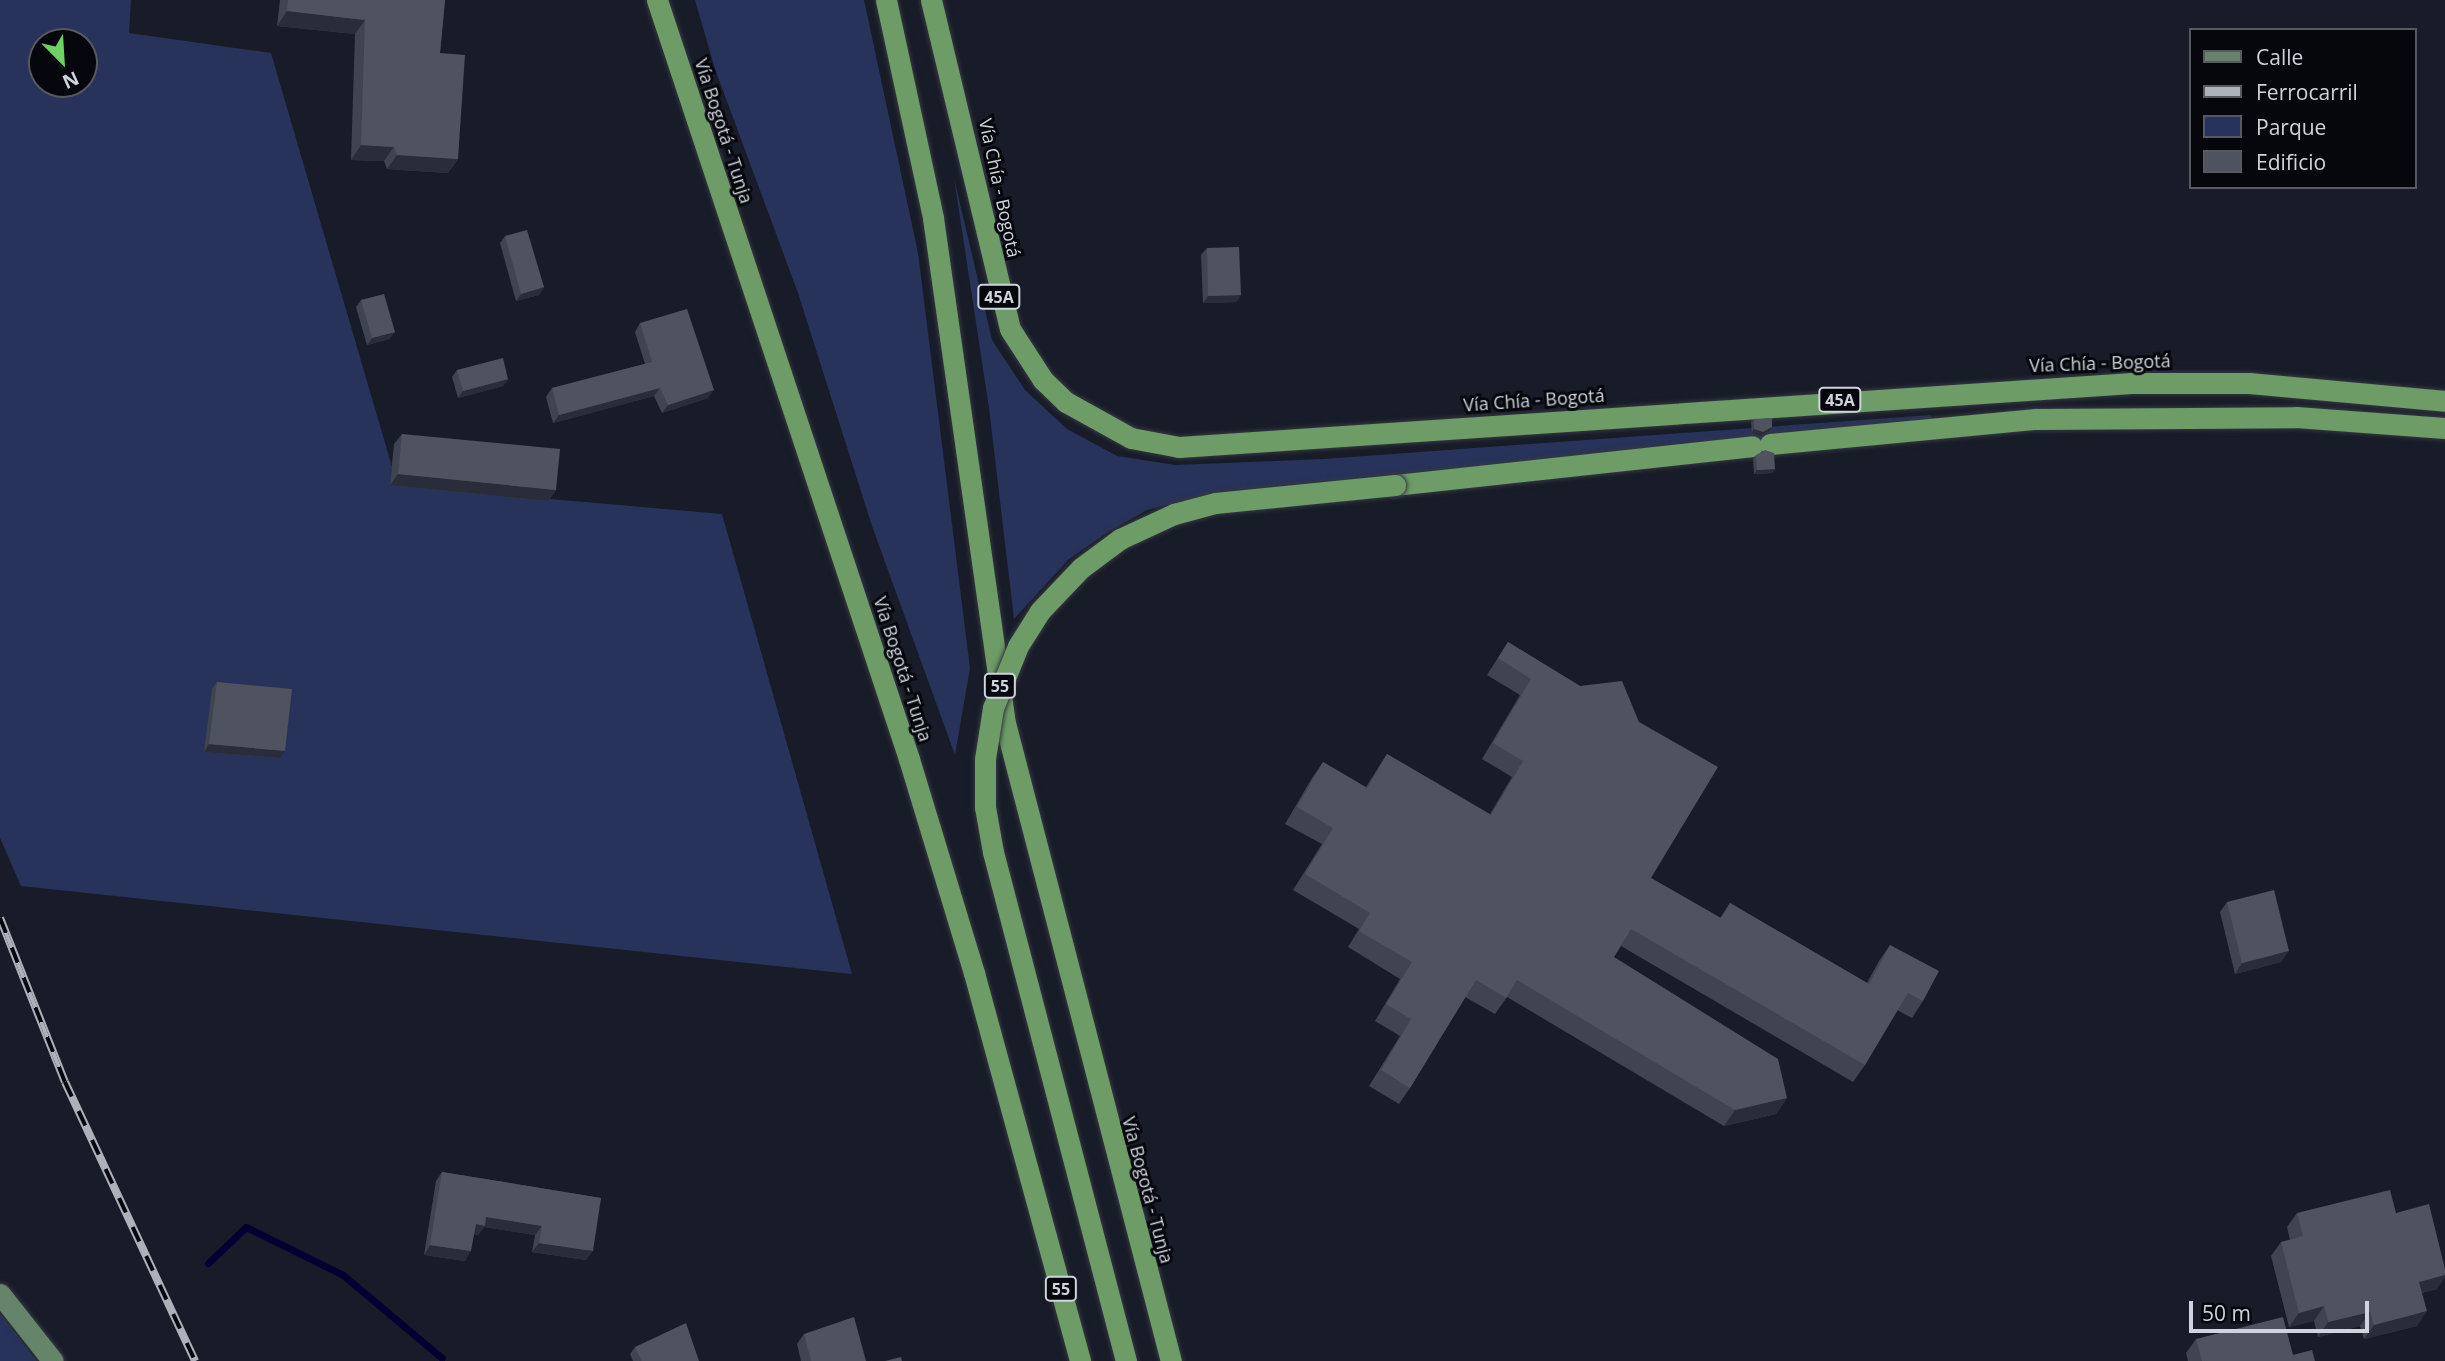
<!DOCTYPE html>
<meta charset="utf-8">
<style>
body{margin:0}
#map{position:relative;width:2445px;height:1361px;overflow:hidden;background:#181c28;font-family:"Open Sans",sans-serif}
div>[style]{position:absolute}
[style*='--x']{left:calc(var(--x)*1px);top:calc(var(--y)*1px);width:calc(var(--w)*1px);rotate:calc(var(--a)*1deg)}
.green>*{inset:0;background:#27335b}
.stream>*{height:7px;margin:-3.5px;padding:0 3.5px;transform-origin:3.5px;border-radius:3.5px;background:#020033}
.roads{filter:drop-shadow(0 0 2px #353741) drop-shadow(0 0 2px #353741)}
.major>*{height:21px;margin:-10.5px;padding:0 10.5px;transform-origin:10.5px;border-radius:10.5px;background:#66846a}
.highway>*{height:21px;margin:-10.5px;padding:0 10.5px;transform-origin:10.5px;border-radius:10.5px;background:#6d9c67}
.rail>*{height:8px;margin-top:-4px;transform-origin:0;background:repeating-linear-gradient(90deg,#05070c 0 16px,#adb1ba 0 32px);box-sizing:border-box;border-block:2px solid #adb1ba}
.bridges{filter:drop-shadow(0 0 2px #353741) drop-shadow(0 0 2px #353741)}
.highway-bridge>*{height:21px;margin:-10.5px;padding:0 10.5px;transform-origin:10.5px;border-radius:10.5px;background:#6d9c67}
.wall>*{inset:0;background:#3f4450}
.shaded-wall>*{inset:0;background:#292d3a}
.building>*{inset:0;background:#4e535f}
span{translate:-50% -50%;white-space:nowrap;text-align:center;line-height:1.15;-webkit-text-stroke:6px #05070c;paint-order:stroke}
.shield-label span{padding:2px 5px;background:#05070c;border:2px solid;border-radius:5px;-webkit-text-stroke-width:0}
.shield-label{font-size:16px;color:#cfd3db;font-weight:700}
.street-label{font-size:18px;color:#cfd3db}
.legend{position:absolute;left:2189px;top:28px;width:228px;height:161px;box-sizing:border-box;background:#05070c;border:2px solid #56595f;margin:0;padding:9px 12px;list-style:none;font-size:21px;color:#cfd3db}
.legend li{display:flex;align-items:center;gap:14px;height:35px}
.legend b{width:35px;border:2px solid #56595f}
.north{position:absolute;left:28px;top:28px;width:70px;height:70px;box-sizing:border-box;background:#05070c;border:2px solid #56595f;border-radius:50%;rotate:156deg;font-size:19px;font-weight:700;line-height:28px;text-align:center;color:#cfd3db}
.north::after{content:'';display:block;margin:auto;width:24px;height:32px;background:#6cd362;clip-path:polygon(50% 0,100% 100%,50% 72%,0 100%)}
.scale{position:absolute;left:2189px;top:1301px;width:180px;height:32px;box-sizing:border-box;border:4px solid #cfd3db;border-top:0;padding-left:9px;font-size:21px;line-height:24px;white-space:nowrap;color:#cfd3db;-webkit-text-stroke:5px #05070c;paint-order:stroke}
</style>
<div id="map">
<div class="green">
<div style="clip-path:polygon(evenodd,0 0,131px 0,129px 33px,271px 53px,392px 467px,390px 485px,722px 514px,852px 974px,21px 886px,0 838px,0 0,42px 42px,84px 42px,84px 84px,42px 84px,42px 42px)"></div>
<div style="clip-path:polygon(695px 0,864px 0,918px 253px,970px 668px,955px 755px,872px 526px,798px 293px,715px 69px)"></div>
<div style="clip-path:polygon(954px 178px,992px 340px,1025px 390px,1067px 429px,1117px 456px,1176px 465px,1324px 459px,1931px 415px,1933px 424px,1215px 493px,1147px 510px,1108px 532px,1069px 559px,1014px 619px,989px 408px)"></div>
<div style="clip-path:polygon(0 1313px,37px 1361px,0 1361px)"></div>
</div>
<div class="stream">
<div style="--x:208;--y:1263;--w:52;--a:-43.5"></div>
<div style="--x:246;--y:1227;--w:108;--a:26.3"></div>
<div style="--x:343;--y:1275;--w:129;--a:40"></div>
</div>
<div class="roads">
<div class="major">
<div style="--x:0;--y:1294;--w:85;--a:51.7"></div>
</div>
<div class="highway">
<div style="--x:657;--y:0;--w:800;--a:71.63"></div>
<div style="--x:909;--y:759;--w:224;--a:73.1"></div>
<div style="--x:974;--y:973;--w:402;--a:74.7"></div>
<div style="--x:886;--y:0;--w:223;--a:77.8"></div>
<div style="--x:933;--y:218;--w:510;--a:81.89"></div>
<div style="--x:1005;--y:723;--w:659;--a:75.42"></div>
<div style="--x:931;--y:0;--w:338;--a:76.5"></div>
<div style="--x:1010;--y:329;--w:61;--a:57.1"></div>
<div style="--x:1043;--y:380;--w:32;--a:44"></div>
<div style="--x:1066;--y:402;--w:74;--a:29"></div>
<div style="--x:1131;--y:438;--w:49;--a:10.6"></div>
<div style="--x:1179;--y:447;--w:955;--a:-3.84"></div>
<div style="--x:2132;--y:383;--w:117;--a:0"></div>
<div style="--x:2249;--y:383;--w:197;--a:5.2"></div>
<div style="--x:1770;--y:444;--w:267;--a:-5.4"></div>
<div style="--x:2036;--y:419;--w:260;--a:-0.4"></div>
<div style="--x:2296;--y:417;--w:149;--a:4.2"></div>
<div style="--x:1395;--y:485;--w:359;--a:-6.2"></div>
</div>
</div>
<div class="rail">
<div style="--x:0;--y:918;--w:176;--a:68.4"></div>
<div style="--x:65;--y:1082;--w:308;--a:65"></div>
</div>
<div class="bridges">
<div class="highway-bridge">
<div style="--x:1126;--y:1361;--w:526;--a:-104.64"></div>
<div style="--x:993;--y:852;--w:46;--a:-100.1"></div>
<div style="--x:985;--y:807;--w:48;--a:-90"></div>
<div style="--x:985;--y:759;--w:52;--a:-81.1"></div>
<div style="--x:993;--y:708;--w:67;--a:-68"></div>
<div style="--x:1018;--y:646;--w:41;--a:-57.8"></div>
<div style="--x:1040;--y:611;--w:59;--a:-46.4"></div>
<div style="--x:1081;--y:568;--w:49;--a:-36.6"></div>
<div style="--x:1120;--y:539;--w:60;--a:-24.8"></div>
<div style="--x:1174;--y:514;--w:42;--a:-15"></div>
<div style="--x:1215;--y:503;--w:181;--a:-5.7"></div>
</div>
</div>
<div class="wall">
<div style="clip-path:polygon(280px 0,445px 0,440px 53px,458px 159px,448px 173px,387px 169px,384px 161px,351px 160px,355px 34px,277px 26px)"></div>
<div style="clip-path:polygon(505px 236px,544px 287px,539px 295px,516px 301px,500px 243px)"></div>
<div style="clip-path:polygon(1207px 248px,1241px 295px,1236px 302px,1203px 303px,1201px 255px)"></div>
<div style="clip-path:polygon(361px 300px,395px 332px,389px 339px,367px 345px,356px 307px)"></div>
<div style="clip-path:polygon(640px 323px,708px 398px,662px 413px,654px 396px,553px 423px,546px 397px,552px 388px,645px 364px,635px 332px)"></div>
<div style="clip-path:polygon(457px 370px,508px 379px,503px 386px,458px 398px,452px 377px)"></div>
<div style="clip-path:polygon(1754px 419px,1772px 427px,1770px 431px,1760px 436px,1752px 433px,1751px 422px)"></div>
<div style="clip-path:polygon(402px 434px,556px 490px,548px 501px,390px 485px,394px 444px)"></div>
<div style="clip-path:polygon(1756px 455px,1775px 469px,1772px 473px,1754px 474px,1753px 459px)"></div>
<div style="clip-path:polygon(1508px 642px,1580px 686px,1651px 878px,1720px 918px,1730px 903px,1867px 983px,1879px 961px,1890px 945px,1923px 1001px,1912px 1018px,1897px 1010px,1865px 1065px,1853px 1082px,1621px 946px,1614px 957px,1787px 1098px,1776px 1114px,1724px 1126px,1507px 997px,1495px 1014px,1465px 997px,1410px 1088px,1399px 1104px,1369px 1086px,1400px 1036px,1375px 1021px,1400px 979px,1348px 947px,1359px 929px,1293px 890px,1322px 844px,1285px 824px,1312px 778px,1323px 762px,1366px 787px,1387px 754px,1490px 814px,1512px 777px,1482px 759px,1520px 695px,1487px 675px)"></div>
<div style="clip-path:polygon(217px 682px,280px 758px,204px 752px,212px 689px)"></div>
<div style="clip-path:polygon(2227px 902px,2281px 962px,2235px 974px,2220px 912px)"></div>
<div style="clip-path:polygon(442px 1172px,601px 1198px,586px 1260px,532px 1252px,535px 1235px,484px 1227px,478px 1235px,474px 1234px,465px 1261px,424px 1255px,436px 1181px)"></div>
<div style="clip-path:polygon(2297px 1213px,2396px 1213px,2437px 1289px,2422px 1293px,2417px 1326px,2364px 1339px,2360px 1326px,2318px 1337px,2314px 1321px,2289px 1327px,2271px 1256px,2281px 1242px,2290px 1240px,2287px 1227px)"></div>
<div style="clip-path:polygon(804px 1334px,866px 1361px,801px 1361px,797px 1344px)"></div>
<div style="clip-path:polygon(2196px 1339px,2293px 1355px,2315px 1361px,2188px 1361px,2186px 1353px)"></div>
<div style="clip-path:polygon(635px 1347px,699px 1361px,633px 1361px,630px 1354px)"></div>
</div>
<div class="shaded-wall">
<div style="clip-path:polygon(287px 11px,365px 20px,355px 34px,277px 26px)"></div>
<div style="clip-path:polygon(361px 145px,394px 147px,384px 161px,351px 160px)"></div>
<div style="clip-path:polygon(397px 155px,458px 159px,448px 173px,387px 169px)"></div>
<div style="clip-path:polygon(544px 287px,539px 295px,516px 301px,521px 294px)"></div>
<div style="clip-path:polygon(1241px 295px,1236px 302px,1203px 303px,1208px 296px)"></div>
<div style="clip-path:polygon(395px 332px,389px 339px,367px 345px,372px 338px)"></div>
<div style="clip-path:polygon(508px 379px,503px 386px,458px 398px,463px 391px)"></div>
<div style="clip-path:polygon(660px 388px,654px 396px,553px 423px,559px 415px)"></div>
<div style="clip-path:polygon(714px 390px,708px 398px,662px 413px,668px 405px)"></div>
<div style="clip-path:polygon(1772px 427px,1770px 431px,1760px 436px,1752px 433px,1754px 429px)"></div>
<div style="clip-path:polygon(1775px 469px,1772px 473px,1754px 474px,1757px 470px)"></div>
<div style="clip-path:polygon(398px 474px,556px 490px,548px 501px,390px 485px)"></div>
<div style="clip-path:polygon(209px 744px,285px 751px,280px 758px,204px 752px)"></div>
<div style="clip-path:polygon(2289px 951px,2281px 962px,2235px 974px,2242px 963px)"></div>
<div style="clip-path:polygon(1787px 1098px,1776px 1114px,1724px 1126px,1735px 1110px)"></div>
<div style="clip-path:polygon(486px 1217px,542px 1226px,535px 1235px,484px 1227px,478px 1235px,469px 1234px,476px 1224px)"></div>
<div style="clip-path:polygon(539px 1243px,593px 1251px,586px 1260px,532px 1252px)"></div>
<div style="clip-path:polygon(430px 1245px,471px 1251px,465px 1261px,424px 1255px)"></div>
<div style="clip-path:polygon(2445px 1275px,2445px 1277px,2437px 1289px,2409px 1296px,2419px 1282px)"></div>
<div style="clip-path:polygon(2324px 1306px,2314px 1321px,2289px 1327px,2299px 1313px)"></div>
<div style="clip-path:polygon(2427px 1311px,2417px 1326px,2364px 1339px,2374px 1325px)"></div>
<div style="clip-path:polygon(2370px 1312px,2360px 1326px,2318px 1337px,2328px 1322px)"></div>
</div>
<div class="building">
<div style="clip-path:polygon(288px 0,445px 0,440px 53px,465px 55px,458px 159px,397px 155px,394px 147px,361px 145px,365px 20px,287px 11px)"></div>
<div style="clip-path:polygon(527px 230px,544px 287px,521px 294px,505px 236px)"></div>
<div style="clip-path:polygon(1239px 247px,1241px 295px,1208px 296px,1207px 248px)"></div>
<div style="clip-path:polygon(384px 294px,395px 332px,372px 338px,361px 300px)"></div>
<div style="clip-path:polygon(687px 309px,714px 390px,668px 405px,660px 388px,559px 415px,552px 388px,652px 362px,640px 323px)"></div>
<div style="clip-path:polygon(503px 358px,508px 379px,463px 391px,457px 370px)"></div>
<div style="clip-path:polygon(1772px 418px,1772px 427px,1763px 432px,1754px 429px,1754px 419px)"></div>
<div style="clip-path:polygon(402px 434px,560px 449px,556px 490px,398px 474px)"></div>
<div style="clip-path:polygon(1765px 450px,1774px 453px,1775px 469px,1757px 470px,1756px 455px)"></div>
<div style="clip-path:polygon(1508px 642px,1580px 686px,1622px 681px,1639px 722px,1718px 767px,1651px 878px,1721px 918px,1730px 903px,1869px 984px,1890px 945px,1939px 971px,1923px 1001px,1908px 993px,1865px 1065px,1631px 929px,1614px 957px,1778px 1059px,1787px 1098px,1735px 1110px,1517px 980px,1506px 998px,1476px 980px,1410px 1088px,1381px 1070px,1411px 1019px,1386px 1004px,1412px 962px,1359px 931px,1370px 913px,1305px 874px,1333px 828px,1297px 807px,1323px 762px,1367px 788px,1387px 754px,1491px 815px,1523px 761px,1493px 743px,1531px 679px,1498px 658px)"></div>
<div style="clip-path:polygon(217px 682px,292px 689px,285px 751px,209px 744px)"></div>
<div style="clip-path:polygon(2274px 890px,2289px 951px,2242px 963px,2227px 902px)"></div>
<div style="clip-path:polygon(442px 1172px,601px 1198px,593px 1251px,539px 1243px,542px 1226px,486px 1217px,485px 1226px,476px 1224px,471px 1251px,430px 1245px)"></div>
<div style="clip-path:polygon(2390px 1190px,2396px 1213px,2429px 1204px,2445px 1269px,2445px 1275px,2419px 1282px,2427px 1311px,2374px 1325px,2370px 1312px,2328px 1322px,2324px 1306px,2299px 1313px,2281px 1242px,2303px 1236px,2297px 1213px)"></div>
<div style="clip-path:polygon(854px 1317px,866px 1361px,811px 1361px,804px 1334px)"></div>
<div style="clip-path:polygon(2283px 1317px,2293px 1355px,2312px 1350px,2315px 1361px,2202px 1361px,2196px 1339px)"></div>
<div style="clip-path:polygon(686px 1323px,699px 1361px,642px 1361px,635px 1347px)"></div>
<div style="clip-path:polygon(901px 1357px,902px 1361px,885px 1361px)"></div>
</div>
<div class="shield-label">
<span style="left:999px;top:297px">45A</span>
<span style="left:1840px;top:400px">45A</span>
<span style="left:1000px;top:686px">55</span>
<span style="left:1061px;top:1289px">55</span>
</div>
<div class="street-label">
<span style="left:724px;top:131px;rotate:72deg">Vía Bogotá - Tunja</span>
<span style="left:1000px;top:188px;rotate:78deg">Vía Chía - Bogotá</span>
<span style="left:2100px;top:363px;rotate:-2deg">Vía Chía - Bogotá</span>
<span style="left:1534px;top:400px;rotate:-4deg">Vía Chía - Bogotá</span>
<span style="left:903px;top:669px;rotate:72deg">Vía Bogotá - Tunja</span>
<span style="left:1148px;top:1190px;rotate:75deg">Vía Bogotá - Tunja</span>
</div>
<ul class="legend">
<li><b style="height:9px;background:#66846a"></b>Calle</li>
<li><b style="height:9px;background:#adb1ba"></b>Ferrocarril</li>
<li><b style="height:19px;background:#27335b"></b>Parque</li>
<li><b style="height:19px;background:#4e535f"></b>Edificio</li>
</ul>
<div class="north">N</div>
<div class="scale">50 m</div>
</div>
